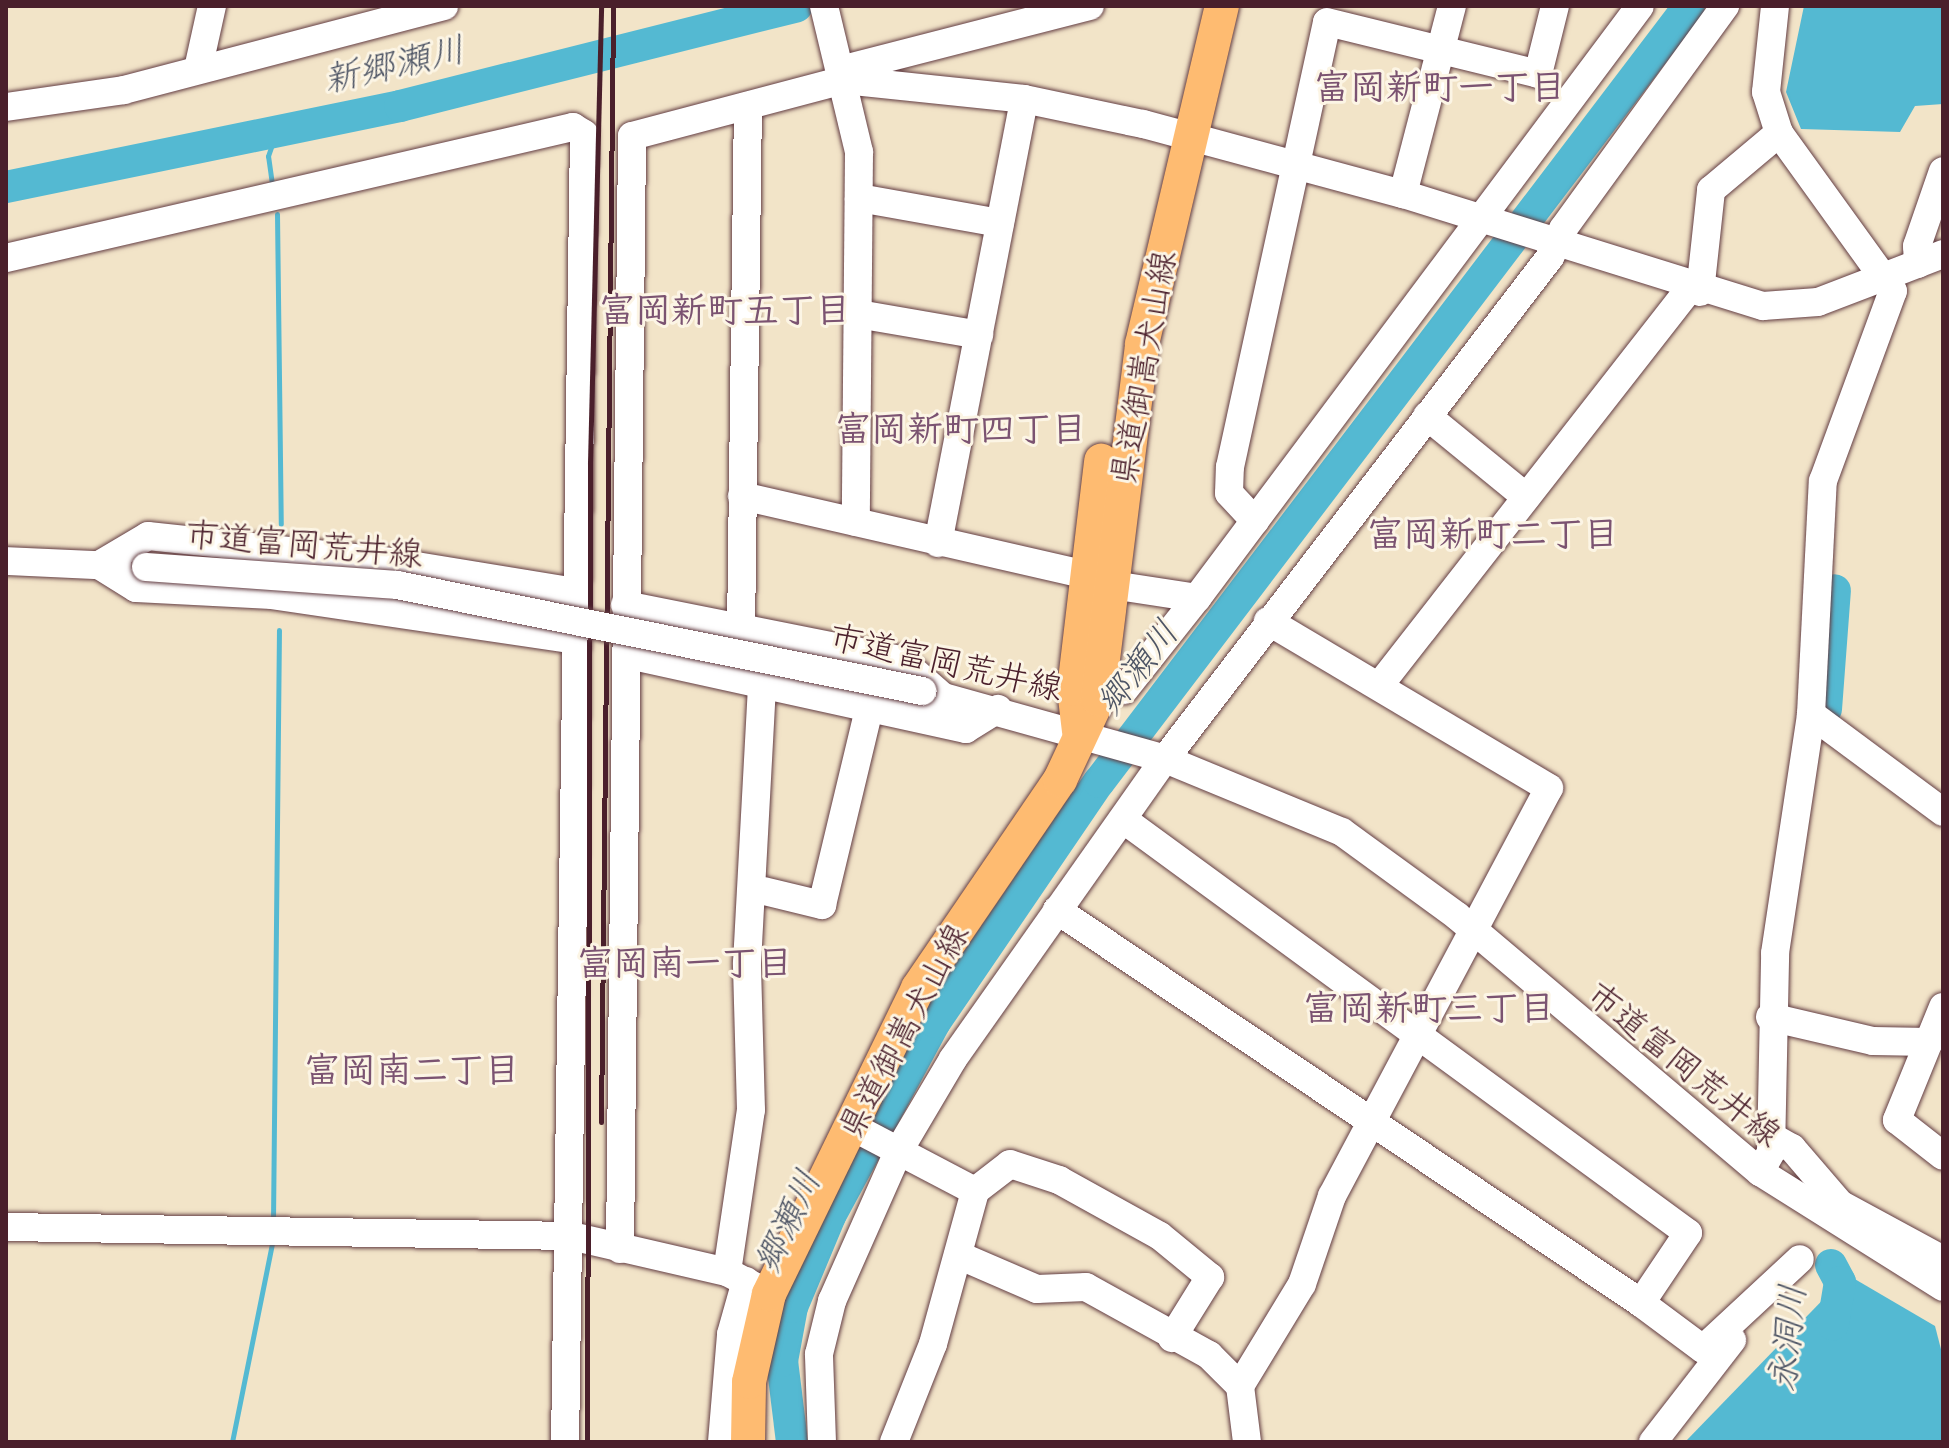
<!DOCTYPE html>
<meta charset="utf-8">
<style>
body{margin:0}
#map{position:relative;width:1949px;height:1448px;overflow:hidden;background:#f2e4c8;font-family:Itim,"Klee One",sans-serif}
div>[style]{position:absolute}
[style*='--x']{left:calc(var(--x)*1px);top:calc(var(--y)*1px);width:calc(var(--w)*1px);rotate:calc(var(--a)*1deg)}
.water>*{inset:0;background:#54b9d2}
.stream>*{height:5px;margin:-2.5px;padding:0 2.5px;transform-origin:2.5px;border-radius:2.5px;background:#54b9d2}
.river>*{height:32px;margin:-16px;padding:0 16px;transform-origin:16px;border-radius:16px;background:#54b9d2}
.roads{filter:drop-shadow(0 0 2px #633d43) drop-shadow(0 0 2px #633d43)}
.minor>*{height:28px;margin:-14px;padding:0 14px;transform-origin:14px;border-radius:14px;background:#fff}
.major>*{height:34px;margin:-17px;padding:0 17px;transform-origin:17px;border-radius:17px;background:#febb71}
.rail>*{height:5px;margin:-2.5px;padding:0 2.5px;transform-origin:2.5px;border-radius:2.5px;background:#4a1f2b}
.bridges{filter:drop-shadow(0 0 2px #633d43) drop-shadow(0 0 2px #633d43)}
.minor-bridge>*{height:28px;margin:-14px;padding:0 14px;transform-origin:14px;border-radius:14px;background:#fff}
span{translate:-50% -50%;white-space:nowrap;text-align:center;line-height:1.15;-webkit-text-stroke:6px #fcf5e5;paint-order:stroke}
.street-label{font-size:34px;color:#4a1f2b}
.water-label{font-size:36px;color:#4e5565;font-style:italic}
.neighbourhood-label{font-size:36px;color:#7b5371;font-weight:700}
.frame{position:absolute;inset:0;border:8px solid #4a1f2b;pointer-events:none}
</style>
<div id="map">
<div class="water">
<div style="clip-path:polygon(1804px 6px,1943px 6px,1943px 104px,1915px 106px,1900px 132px,1801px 129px,1786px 92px)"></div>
<div style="clip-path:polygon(1853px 1278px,1935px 1326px,1943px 1357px,1943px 1442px,1685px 1442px,1840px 1282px)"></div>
</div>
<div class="stream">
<div style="--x:272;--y:184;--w:28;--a:-98"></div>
<div style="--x:268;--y:156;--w:28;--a:-71"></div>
<div style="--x:277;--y:214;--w:310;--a:89.3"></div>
<div style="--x:273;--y:1221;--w:591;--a:-89.42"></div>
<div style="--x:232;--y:1442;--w:207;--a:-78.6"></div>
</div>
<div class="river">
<div style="--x:6;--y:187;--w:402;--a:-11.6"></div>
<div style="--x:400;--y:106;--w:409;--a:-14.1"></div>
<div style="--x:1826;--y:709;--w:119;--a:-85.7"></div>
<div style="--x:1831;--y:1265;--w:19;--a:62"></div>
<div style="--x:1840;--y:1282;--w:43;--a:99.5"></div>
<div style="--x:792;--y:1442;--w:82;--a:-97"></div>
<div style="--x:782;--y:1361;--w:55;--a:-79.5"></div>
<div style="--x:792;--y:1307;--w:99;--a:-67.3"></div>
<div style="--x:830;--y:1216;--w:221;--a:-61.6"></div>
<div style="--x:935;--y:1022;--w:291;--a:-55.7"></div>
<div style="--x:1099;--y:782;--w:975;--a:-52.75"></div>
</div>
<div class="roads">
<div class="minor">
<div style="--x:824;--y:6;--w:150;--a:76.5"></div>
<div style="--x:859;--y:152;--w:370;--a:90.5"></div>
<div style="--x:198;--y:69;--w:65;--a:-77.5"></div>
<div style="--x:840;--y:70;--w:258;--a:-14.4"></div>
<div style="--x:6;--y:107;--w:119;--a:-8.2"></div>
<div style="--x:124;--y:90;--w:331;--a:-14.7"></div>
<div style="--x:1403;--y:194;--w:194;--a:-75.4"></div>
<div style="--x:859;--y:198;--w:143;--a:10.1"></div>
<div style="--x:6;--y:258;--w:582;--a:-13.01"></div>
<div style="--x:573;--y:127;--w:13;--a:32"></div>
<div style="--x:584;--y:134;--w:1308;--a:90.83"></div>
<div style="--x:1918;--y:264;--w:18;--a:-93"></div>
<div style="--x:1917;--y:246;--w:79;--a:-70.9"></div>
<div style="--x:1700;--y:292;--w:103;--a:-83.8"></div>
<div style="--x:1711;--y:190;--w:89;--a:-40"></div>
<div style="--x:858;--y:314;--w:123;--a:9.8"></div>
<div style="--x:1427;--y:416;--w:128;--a:39.3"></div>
<div style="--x:742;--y:496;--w:354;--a:12.9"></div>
<div style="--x:1255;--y:521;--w:38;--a:-133"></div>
<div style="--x:1229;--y:493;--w:26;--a:-88"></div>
<div style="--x:1230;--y:467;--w:455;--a:-77.7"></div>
<div style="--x:1327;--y:22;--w:217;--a:13.8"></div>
<div style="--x:1538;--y:74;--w:70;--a:-76"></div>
<div style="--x:938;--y:543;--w:452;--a:-79"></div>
<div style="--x:6;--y:561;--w:112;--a:2.6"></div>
<div style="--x:1112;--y:585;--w:86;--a:8.7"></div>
<div style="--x:1197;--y:598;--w:739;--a:-53.19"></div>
<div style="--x:625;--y:605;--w:281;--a:11.3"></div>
<div style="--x:901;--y:660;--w:55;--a:41.3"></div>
<div style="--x:741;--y:631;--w:525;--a:-89.24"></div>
<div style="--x:576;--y:640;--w:307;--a:-171.6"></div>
<div style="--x:272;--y:595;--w:136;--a:-177.1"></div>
<div style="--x:136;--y:588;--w:44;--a:-148.1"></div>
<div style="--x:99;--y:565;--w:57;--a:-30.6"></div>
<div style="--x:148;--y:536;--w:245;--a:6.1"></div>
<div style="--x:392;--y:562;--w:186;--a:9.3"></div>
<div style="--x:629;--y:655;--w:345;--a:12.4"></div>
<div style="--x:966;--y:729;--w:38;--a:-32"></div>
<div style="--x:1379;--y:686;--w:505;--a:-52"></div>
<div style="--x:1124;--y:690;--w:117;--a:-51.6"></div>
<div style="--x:922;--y:691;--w:252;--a:15.6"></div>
<div style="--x:1165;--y:759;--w:191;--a:22.4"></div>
<div style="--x:1342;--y:832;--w:142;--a:36.1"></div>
<div style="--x:1457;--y:916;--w:397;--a:40.2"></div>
<div style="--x:1760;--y:1172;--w:216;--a:32.1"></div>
<div style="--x:1811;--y:714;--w:164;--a:36.6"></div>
<div style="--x:1124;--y:820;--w:699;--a:36.21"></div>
<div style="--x:1688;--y:1233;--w:84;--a:123.9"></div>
<div style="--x:1641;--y:1303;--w:77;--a:36.6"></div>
<div style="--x:1703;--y:1349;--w:132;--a:-42.9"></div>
<div style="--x:764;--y:891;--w:60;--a:13.6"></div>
<div style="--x:822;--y:905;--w:202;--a:-76.5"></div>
<div style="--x:1057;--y:910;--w:704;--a:33.94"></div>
<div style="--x:1943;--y:1007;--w:122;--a:112.2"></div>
<div style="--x:1897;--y:1120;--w:58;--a:38"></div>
<div style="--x:1770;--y:1017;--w:106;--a:13.1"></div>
<div style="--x:1873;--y:1041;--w:56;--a:1"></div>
<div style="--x:851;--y:1126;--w:140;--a:27.7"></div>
<div style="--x:1772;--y:1137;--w:23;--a:29"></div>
<div style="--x:1792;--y:1148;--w:74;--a:49.4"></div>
<div style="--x:1840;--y:1204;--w:117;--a:28.5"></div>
<div style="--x:1760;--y:1172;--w:23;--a:-61"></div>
<div style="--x:1771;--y:1152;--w:199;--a:-88.8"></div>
<div style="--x:1775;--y:953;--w:242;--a:-81.4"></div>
<div style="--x:1811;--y:714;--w:233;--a:-87.1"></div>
<div style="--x:1823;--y:481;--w:202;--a:-69.8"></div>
<div style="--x:1893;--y:291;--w:195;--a:-125.8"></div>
<div style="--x:1779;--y:133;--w:43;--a:-107.6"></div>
<div style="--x:1766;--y:92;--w:86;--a:-84"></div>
<div style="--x:6;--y:1227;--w:565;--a:0.91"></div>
<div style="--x:571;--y:1236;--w:160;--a:13"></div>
<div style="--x:727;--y:1272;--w:47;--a:27.6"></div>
<div style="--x:620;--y:1249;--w:1113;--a:-89.38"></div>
<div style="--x:632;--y:136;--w:219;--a:-14.8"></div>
<div style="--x:844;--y:80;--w:181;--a:6"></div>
<div style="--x:1024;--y:99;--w:122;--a:11.9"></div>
<div style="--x:1143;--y:124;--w:269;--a:15.1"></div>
<div style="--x:1403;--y:194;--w:377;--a:17.3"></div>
<div style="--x:1763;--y:306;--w:55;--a:-4.2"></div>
<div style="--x:1818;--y:302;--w:134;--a:-21"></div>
<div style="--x:958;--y:1255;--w:86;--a:23.3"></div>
<div style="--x:1037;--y:1289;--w:49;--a:-2.3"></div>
<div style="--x:1086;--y:1287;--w:141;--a:28.9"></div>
<div style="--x:1209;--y:1355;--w:44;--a:45"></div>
<div style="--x:1240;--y:1386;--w:56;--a:82.9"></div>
<div style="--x:727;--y:1272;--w:164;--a:-81.6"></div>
<div style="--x:751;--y:1110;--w:147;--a:-91.6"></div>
<div style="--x:747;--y:963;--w:277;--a:-86.9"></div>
<div style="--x:1240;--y:1386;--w:119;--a:-58.7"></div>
<div style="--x:1302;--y:1284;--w:93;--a:-71.2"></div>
<div style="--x:1332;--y:1196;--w:462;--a:-62"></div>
<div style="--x:1549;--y:788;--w:327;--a:-149.3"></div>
<div style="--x:722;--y:1442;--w:108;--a:-85.2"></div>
<div style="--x:731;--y:1334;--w:55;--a:-74.2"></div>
<div style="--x:822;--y:1442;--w:88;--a:-92"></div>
<div style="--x:819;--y:1354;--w:55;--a:-76.2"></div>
<div style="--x:832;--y:1301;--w:163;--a:-66.1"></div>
<div style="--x:898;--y:1152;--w:108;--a:-59.4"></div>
<div style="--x:953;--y:1059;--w:367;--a:-54.8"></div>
<div style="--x:1165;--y:759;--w:633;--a:-52.51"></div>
<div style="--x:1550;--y:257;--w:31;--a:-65"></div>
<div style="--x:1563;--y:229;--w:276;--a:-54"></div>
<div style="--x:894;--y:1442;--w:105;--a:-68.3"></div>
<div style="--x:933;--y:1344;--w:159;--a:-74.6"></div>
<div style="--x:975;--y:1191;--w:44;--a:-37.6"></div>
<div style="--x:1010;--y:1164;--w:52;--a:18.1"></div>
<div style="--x:1059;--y:1180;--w:115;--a:29"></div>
<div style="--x:1160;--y:1236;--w:65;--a:39.4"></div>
<div style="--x:1210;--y:1277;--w:72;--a:121.9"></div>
<div style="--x:1653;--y:1442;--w:129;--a:-52.2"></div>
</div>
<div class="major">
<div style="--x:1079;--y:731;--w:42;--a:-96.8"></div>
<div style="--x:1074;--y:689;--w:230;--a:-83.2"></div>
<div style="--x:748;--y:1442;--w:60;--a:-89"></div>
<div style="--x:749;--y:1382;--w:90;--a:-77.2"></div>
<div style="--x:769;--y:1294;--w:340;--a:-64"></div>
<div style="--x:918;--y:988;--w:252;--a:-55.7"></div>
<div style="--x:1060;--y:780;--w:89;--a:-64.9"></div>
<div style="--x:1098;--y:699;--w:358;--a:-82.9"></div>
<div style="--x:1142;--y:344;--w:347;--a:-76.7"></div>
</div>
</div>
<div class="rail">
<div style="--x:601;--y:1122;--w:1116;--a:-89.38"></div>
<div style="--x:587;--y:1442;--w:980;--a:-89.82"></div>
<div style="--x:590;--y:462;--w:456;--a:-88.6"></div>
</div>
<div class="bridges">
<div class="minor-bridge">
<div style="--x:146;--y:567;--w:252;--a:4.1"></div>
<div style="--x:397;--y:585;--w:536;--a:11.41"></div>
</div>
</div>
<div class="street-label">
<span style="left:1143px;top:368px;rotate:-80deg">県道御嵩犬山線</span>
<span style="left:304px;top:544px;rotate:5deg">市道富岡荒井線</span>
<span style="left:946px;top:662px;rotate:13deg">市道富岡荒井線</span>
<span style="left:903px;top:1031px;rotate:-62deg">県道御嵩犬山線</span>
<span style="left:1684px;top:1064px;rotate:39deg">市道富岡荒井線</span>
</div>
<div class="water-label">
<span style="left:394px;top:64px;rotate:-13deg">新郷瀬川</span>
<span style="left:1137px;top:667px;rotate:-52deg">郷瀬川</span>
<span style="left:787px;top:1221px;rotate:-65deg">郷瀬川</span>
<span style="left:1787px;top:1338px;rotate:-84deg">永洞川</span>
</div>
<div class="neighbourhood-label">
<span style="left:1440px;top:87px">富岡新町一丁目</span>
<span style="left:725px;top:310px">富岡新町五丁目</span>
<span style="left:961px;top:429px">富岡新町四丁目</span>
<span style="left:1493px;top:534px">富岡新町二丁目</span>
<span style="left:685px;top:963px">富岡南一丁目</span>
<span style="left:1429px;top:1008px">富岡新町三丁目</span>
<span style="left:412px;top:1070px">富岡南二丁目</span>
</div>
<div class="frame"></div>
</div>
